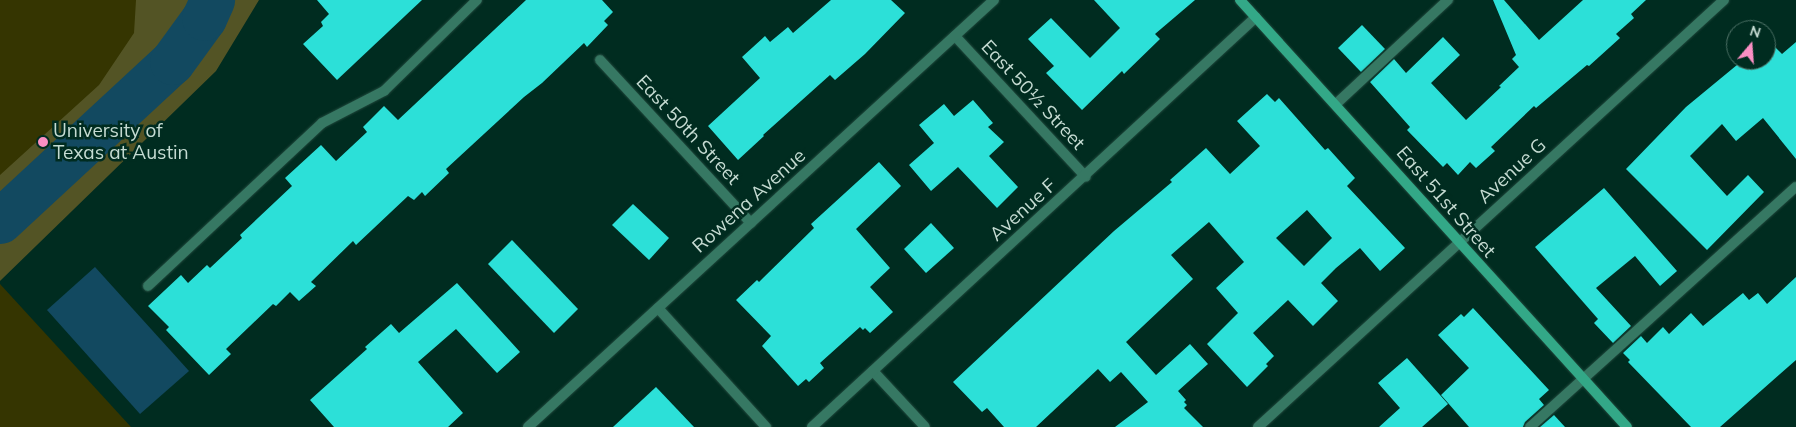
<!DOCTYPE html>
<meta charset="utf-8">
<style>
body{margin:0}
#map{position:relative;width:1796px;height:427px;overflow:hidden;background:#002c20;font-family:Mulish,sans-serif}
div>[style]{position:absolute}
[style*='--x']{left:calc(var(--x)*1px);top:calc(var(--y)*1px);width:calc(var(--w)*1px);rotate:calc(var(--a)*1deg)}
.green>*{inset:0;background:#353501}
.forest>*{inset:0;background:#535425}
.water>*{inset:0;background:#124960}
.river>*{height:45px;margin:-22.5px;padding:0 22.5px;transform-origin:22.5px;border-radius:22.5px;background:#124960}
.building>*{inset:0;background:#2ce0d8}
.roads{filter:drop-shadow(0 0 1px #20483c) drop-shadow(0 0 1px #20483c)}
.service>*{height:10px;margin:-5px;padding:0 5px;transform-origin:5px;border-radius:5px;background:#367863}
.minor>*{height:10px;margin:-5px;padding:0 5px;transform-origin:5px;border-radius:5px;background:#367863}
.secondary>*{height:10px;margin:-5px;padding:0 5px;transform-origin:5px;border-radius:5px;background:#33a887}
.dots>*{width:14px;height:14px;translate:-50% -50%;box-sizing:border-box;border:2px solid #002c20;border-radius:50%}
span{translate:-50% -50%;white-space:nowrap;text-align:center;line-height:1.15;-webkit-text-stroke:5px #002c20;paint-order:stroke}
.street-label{font-size:19px;color:#c5dbd2}
.poi-label{font-size:19px;color:#c5dbd2}
.left{translate:0 -50%;text-align:left}
.north{position:absolute;left:1726px;top:20px;width:50px;height:50px;box-sizing:border-box;background:#002c20;border:1px solid #4f7267;border-radius:50%;rotate:18deg;font-size:14px;font-weight:700;line-height:20px;text-align:center;color:#c5dbd2}
.north::after{content:'';display:block;margin:auto;width:18px;height:22px;background:#fb8fc4;clip-path:polygon(50% 0,100% 100%,50% 72%,0 100%)}
</style>
<div id="map">
<div class="green">
<div style="clip-path:polygon(0 0,212px 0,0 221px)"></div>
<div style="clip-path:polygon(0 284px,131px 427px,0 427px)"></div>
</div>
<div class="forest">
<div style="clip-path:polygon(136px 0,259px 0,216px 71px,0 281px,0 175px,99px 85px,134px 33px)"></div>
</div>
<div class="water">
<div style="clip-path:polygon(95px 267px,189px 371px,140px 414px,47px 310px)"></div>
</div>
<div class="river">
<div style="--x:0;--y:221;--w:234;--a:-42.8"></div>
<div style="--x:172;--y:62;--w:54;--a:-54"></div>
<div style="--x:204;--y:18;--w:20;--a:-66"></div>
</div>
<div class="building">
<div style="clip-path:polygon(317px 0,422px 0,337px 80px,303px 44px,323px 26px,321px 22px,329px 14px)"></div>
<div style="clip-path:polygon(526px 0,602px 0,613px 12px,604px 21px,608px 25px,587px 47px,584px 43px,542px 83px,524px 97px,446px 169px,449px 173px,425px 196px,422px 192px,414px 200px,408px 196px,356px 245px,353px 241px,311px 282px,316px 286px,299px 301px,290px 292px,276px 306px,273px 304px,226px 349px,231px 354px,209px 375px,166px 330px,169px 327px,148px 306px,181px 275px,188px 283px,207px 265px,210px 268px,242px 238px,240px 235px,292px 186px,285px 178px,321px 145px,336px 161px,367px 132px,363px 127px,384px 106px,398px 120px)"></div>
<div style="clip-path:polygon(831px 0,891px 0,905px 13px,865px 54px,835px 80px,830px 75px,763px 135px,764px 136px,738px 160px,708px 126px,760px 78px,742px 57px,765px 36px,770px 42px,788px 27px,793px 33px)"></div>
<div style="clip-path:polygon(1094px 0,1195px 0,1155px 34px,1160px 39px,1124px 74px,1122px 71px,1082px 110px,1046px 73px,1054px 66px,1028px 39px,1051px 18px,1090px 58px,1120px 28px)"></div>
<div style="clip-path:polygon(1493px 0,1504px 0,1539px 40px,1583px 0,1646px 0,1631px 14px,1634px 18px,1616px 34px,1620px 38px,1589px 66px,1587px 65px,1536px 108px,1534px 106px,1491px 147px,1495px 151px,1476px 168px,1470px 162px,1458px 175px,1447px 163px,1443px 167px,1407px 130px,1410px 127px,1370px 82px,1394px 59px,1406px 73px,1443px 37px,1460px 55px,1431px 83px,1466px 120px,1501px 87px,1499px 86px,1519px 67px,1512px 59px,1516px 55px)"></div>
<div style="clip-path:polygon(1362px 25px,1385px 49px,1361px 72px,1338px 48px)"></div>
<div style="clip-path:polygon(1766px 38px,1782px 54px,1796px 42px,1796px 159px,1763px 118px,1736px 141px,1722px 124px,1690px 156px,1727px 196px,1748px 175px,1764px 192px,1707px 250px,1626px 169px,1686px 107px,1743px 60px,1766px 60px)"></div>
<div style="clip-path:polygon(evenodd,1267px 94px,1275px 102px,1279px 98px,1325px 150px,1328px 148px,1355px 178px,1347px 186px,1405px 248px,1380px 271px,1360px 248px,1336px 268px,1321px 283px,1338px 301px,1313px 326px,1288px 300px,1253px 333px,1274px 356px,1266px 364px,1268px 366px,1247px 387px,1207px 344px,1238px 313px,1216px 288px,1244px 262px,1209px 222px,1171px 255px,1193px 279px,1126px 342px,1156px 375px,1190px 344px,1208px 364px,1178px 391px,1186px 400px,1184px 402px,1187px 405px,1184px 408px,1203px 427px,1115px 427px,1148px 402px,1121px 372px,1110px 382px,1098px 369px,1036px 427px,1004px 427px,987px 408px,982px 412px,953px 382px,1114px 231px,1172px 182px,1170px 180px,1206px 148px,1230px 174px,1260px 146px,1237px 121px,1267px 94px,1307px 210px,1332px 238px,1304px 266px,1276px 238px,1307px 210px)"></div>
<div style="clip-path:polygon(973px 100px,993px 123px,988px 127px,1004px 142px,989px 156px,1018px 187px,997px 208px,958px 167px,931px 191px,909px 165px,934px 143px,919px 125px,944px 104px,954px 116px)"></div>
<div style="clip-path:polygon(879px 162px,901px 186px,856px 229px,890px 268px,870px 287px,893px 312px,870px 333px,865px 328px,863px 330px,860px 327px,820px 363px,824px 368px,809px 382px,806px 379px,798px 386px,762px 346px,771px 336px,736px 300px,757px 280px,759px 282px,814px 228px,811px 224px)"></div>
<div style="clip-path:polygon(1604px 188px,1677px 271px,1660px 286px,1635px 256px,1596px 288px,1631px 326px,1613px 343px,1594px 323px,1598px 319px,1535px 247px)"></div>
<div style="clip-path:polygon(633px 204px,669px 238px,649px 260px,612px 225px)"></div>
<div style="clip-path:polygon(931px 223px,954px 248px,926px 273px,904px 249px)"></div>
<div style="clip-path:polygon(512px 240px,578px 309px,554px 333px,488px 264px)"></div>
<div style="clip-path:polygon(1796px 277px,1796px 360px,1720px 427px,1691px 427px,1628px 362px,1630px 360px,1623px 353px,1641px 336px,1647px 343px,1663px 327px,1669px 334px,1691px 313px,1703px 326px,1743px 293px,1749px 300px,1758px 293px,1767px 304px)"></div>
<div style="clip-path:polygon(457px 283px,520px 352px,497px 373px,456px 329px,418px 362px,463px 413px,448px 427px,334px 427px,310px 400px,367px 349px,365px 347px,391px 324px,399px 333px)"></div>
<div style="clip-path:polygon(1473px 308px,1549px 390px,1539px 399px,1544px 405px,1525px 422px,1523px 427px,1469px 427px,1441px 395px,1469px 368px,1438px 335px,1461px 314px,1464px 317px)"></div>
<div style="clip-path:polygon(1407px 358px,1448px 404px,1422px 427px,1379px 427px,1400px 408px,1378px 383px)"></div>
<div style="clip-path:polygon(656px 387px,694px 427px,613px 427px)"></div>
<div style="clip-path:polygon(1554px 415px,1565px 427px,1540px 427px)"></div>
</div>
<div class="roads">
<div class="service">
<div style="--x:1336;--y:104;--w:153;--a:-42.9"></div>
<div style="--x:148;--y:286;--w:238;--a:-43.1"></div>
<div style="--x:322;--y:123;--w:70;--a:-27.3"></div>
<div style="--x:384;--y:91;--w:130;--a:-44.4"></div>
<div style="--x:1530;--y:427;--w:358;--a:-42.1"></div>
</div>
<div class="minor">
<div style="--x:955;--y:36;--w:192;--a:47.1"></div>
<div style="--x:600;--y:60;--w:222;--a:47.2"></div>
<div style="--x:658;--y:308;--w:161;--a:47.8"></div>
<div style="--x:873;--y:371;--w:76;--a:47.1"></div>
<div style="--x:528;--y:427;--w:632;--a:-42.5"></div>
<div style="--x:812;--y:427;--w:604;--a:-42.72"></div>
<div style="--x:1258;--y:427;--w:632;--a:-42.5"></div>
</div>
<div class="secondary">
<div style="--x:1240;--y:0;--w:576;--a:47.81"></div>
</div>
</div>
<div class="dots">
<div style="left:43px;top:142px;background:#fb8fc4"></div>
</div>
<div class="street-label">
<span style="left:1033px;top:95px;rotate:47deg">East 50½ Street</span>
<span style="left:688px;top:130px;rotate:47deg">East 50th Street</span>
<span style="left:1512px;top:171px;rotate:-43deg">Avenue G</span>
<span style="left:749px;top:201px;rotate:-42deg">Rowena Avenue</span>
<span style="left:1446px;top:202px;rotate:49deg">East 51st Street</span>
<span style="left:1023px;top:210px;rotate:-42deg">Avenue F</span>
</div>
<div class="poi-label">
<span class="left" style="left:53px;top:142px">University of<br>Texas at Austin</span>
</div>
<div class="north">N</div>
</div>
